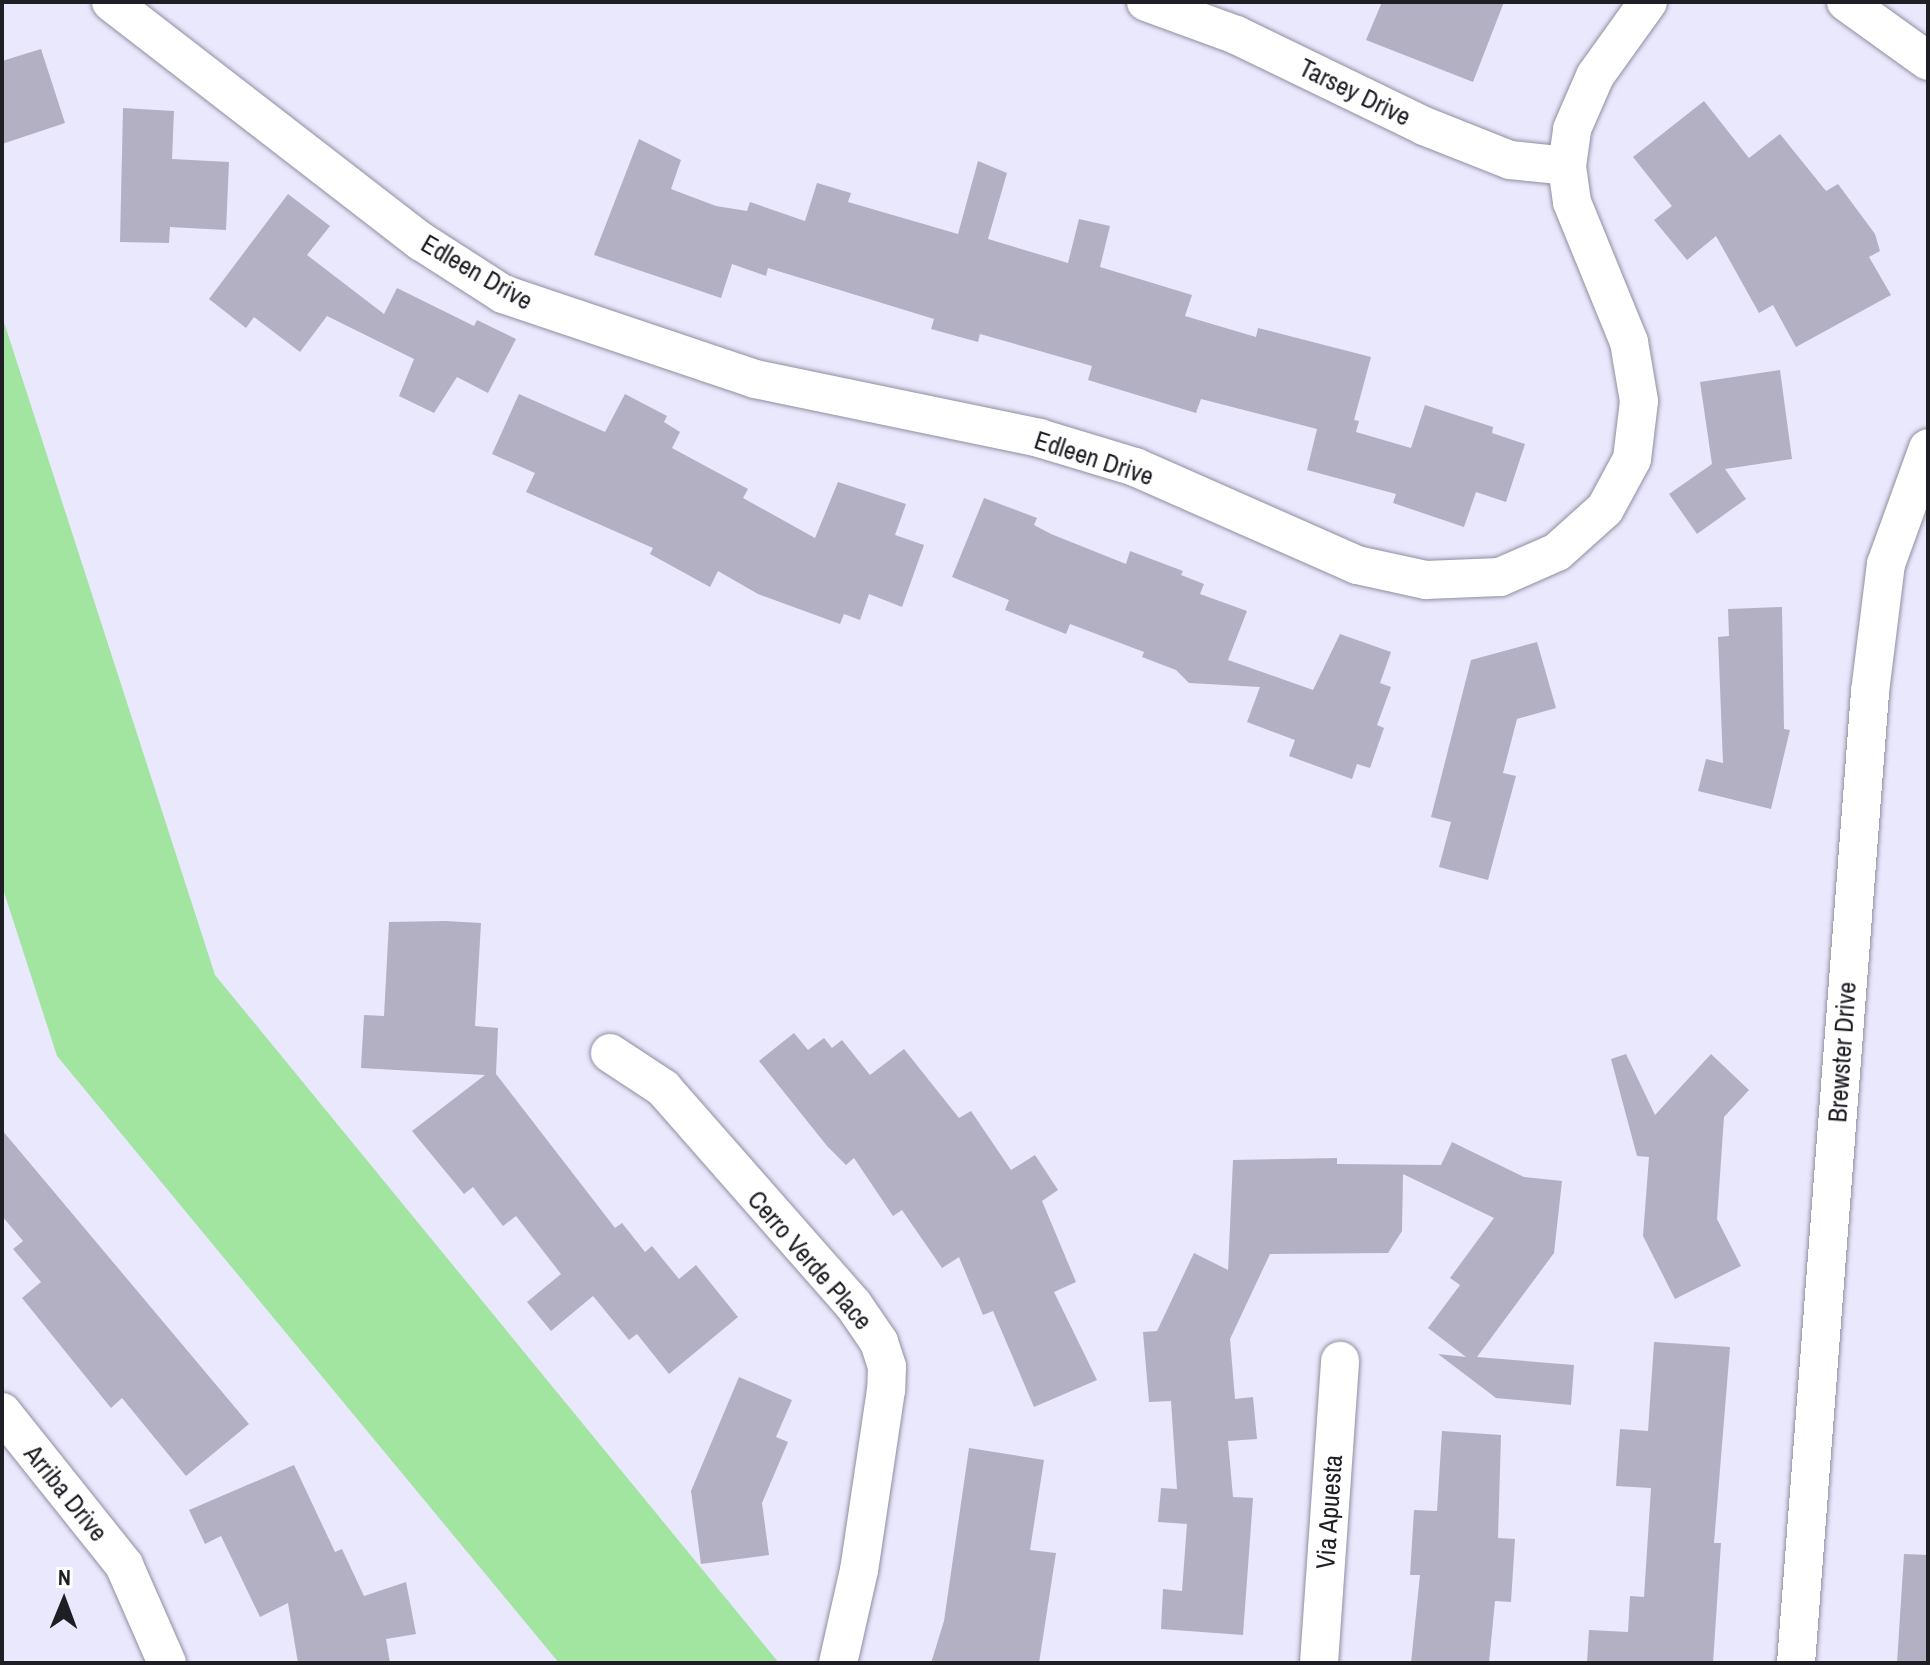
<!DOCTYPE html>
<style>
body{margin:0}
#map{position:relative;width:1930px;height:1665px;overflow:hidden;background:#eae8fd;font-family:"Archivo Narrow",sans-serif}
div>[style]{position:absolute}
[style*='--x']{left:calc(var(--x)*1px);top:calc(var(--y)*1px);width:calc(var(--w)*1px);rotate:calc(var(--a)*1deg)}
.green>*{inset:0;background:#a1e5a1}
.building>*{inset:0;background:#b3b0c4}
.roads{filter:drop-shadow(0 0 2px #908ea1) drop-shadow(0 0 2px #908ea1)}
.minor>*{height:38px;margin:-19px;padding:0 19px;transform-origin:19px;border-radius:19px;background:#fff}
span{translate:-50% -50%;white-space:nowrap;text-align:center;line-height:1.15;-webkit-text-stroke:7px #fff;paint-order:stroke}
.street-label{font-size:26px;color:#1f1e25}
.frame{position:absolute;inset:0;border:4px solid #1f1e25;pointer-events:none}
.north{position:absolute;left:24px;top:1561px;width:80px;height:80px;-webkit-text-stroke:6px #fff;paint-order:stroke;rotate:1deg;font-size:22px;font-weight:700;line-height:32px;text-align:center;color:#1f1e25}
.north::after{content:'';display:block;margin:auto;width:28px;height:36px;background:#1f1e25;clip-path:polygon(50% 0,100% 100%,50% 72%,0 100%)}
</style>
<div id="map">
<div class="green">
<div style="clip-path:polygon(2px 316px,215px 975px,779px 1663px,559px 1663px,57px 1056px,2px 886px)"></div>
</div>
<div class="building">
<div style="clip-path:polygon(1382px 2px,1504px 2px,1473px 82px,1366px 40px)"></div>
<div style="clip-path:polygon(41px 49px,65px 123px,2px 144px,2px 61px)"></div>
<div style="clip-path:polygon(1704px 101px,1749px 158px,1780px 134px,1826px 191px,1838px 184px,1875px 234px,1880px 251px,1869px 257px,1891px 295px,1796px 347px,1773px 305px,1759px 313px,1716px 236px,1687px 260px,1654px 220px,1672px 206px,1633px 157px)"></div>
<div style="clip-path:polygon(123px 108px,174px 111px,172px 159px,229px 162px,226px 230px,170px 227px,169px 243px,120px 242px)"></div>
<div style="clip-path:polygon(639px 139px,681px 160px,671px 189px,716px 206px,747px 211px,750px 202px,805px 221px,817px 183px,851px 193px,848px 202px,958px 234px,978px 161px,1007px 173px,988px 239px,1068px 263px,1079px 219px,1110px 226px,1100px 267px,1192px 295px,1185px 316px,1256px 337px,1258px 328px,1371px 357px,1354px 420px,1359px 421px,1356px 432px,1411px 448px,1425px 405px,1493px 427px,1492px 433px,1525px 444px,1506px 502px,1476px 492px,1464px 527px,1393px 503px,1396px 494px,1307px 470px,1317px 429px,1201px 399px,1196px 413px,1088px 380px,1092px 366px,980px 334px,978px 342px,931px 329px,934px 319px,768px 268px,766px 276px,732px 264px,721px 298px,594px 255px)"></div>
<div style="clip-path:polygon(288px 194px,330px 226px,307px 255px,384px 314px,397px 288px,474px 326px,477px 320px,516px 339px,488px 393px,457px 377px,434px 413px,399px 396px,414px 359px,327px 316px,300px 352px,254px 317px,246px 328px,209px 299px)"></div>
<div style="clip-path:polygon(1780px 370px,1792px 459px,1725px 469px,1746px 499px,1697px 534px,1669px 494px,1712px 464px,1700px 382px)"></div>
<div style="clip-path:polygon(519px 394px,605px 432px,625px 394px,667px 416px,664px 422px,680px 432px,672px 448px,748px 489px,743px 498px,815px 538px,838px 482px,906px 504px,895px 535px,924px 545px,902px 607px,869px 594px,860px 620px,844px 614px,840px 624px,758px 594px,718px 571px,710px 587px,650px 554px,653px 548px,526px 492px,535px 473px,492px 454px)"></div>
<div style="clip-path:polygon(984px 498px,1037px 518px,1034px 525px,1051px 534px,1126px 564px,1130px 551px,1183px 571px,1181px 575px,1204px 584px,1200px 594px,1247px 611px,1228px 660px,1313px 690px,1340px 634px,1391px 652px,1380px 683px,1391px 687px,1377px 725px,1384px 728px,1370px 768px,1357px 764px,1352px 779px,1289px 756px,1295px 740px,1247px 722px,1260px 687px,1189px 683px,1176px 670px,1142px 657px,1144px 652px,1070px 624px,1066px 634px,1005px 610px,1009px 600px,952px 577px)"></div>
<div style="clip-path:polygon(1782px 607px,1784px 729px,1790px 730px,1771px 809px,1698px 791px,1706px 759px,1723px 763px,1718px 637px,1729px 636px,1728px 609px)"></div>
<div style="clip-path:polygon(1537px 642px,1556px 708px,1517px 719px,1503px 773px,1516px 776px,1488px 880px,1439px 867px,1451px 822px,1431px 817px,1471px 660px)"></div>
<div style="clip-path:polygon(445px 921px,481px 923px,475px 1026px,498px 1028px,496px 1074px,615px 1228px,622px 1223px,645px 1252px,652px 1246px,679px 1279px,696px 1265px,738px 1317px,669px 1374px,637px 1334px,629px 1340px,593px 1296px,551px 1331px,527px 1302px,561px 1274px,516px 1216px,503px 1226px,473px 1187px,464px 1194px,412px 1131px,485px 1075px,361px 1068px,364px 1015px,384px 1016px,389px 922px)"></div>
<div style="clip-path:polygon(794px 1033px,808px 1050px,824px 1038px,832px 1048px,842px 1040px,870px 1075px,904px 1049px,959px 1118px,971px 1111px,1011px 1170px,1035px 1155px,1058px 1190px,1042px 1201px,1076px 1282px,1054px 1292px,1097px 1380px,1034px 1407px,993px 1311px,983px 1315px,959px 1257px,942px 1268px,902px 1210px,893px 1216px,854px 1158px,846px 1165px,827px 1146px,759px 1061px)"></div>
<div style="clip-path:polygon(1626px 1054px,1655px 1115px,1711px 1054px,1749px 1090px,1724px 1117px,1717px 1219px,1741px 1266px,1675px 1299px,1643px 1236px,1649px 1157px,1637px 1156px,1611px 1059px)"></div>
<div style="clip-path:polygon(2px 1130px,249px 1424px,186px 1476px,122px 1398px,111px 1408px,22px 1298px,41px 1282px,13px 1249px,23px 1241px,2px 1216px)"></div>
<div style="clip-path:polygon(1452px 1142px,1524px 1177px,1562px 1181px,1554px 1253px,1477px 1357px,1574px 1365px,1571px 1405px,1496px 1398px,1438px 1354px,1466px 1357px,1428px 1328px,1460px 1285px,1450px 1278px,1494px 1218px,1403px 1174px,1402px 1231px,1388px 1253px,1270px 1254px,1230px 1339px,1235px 1399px,1253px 1397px,1257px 1439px,1228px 1441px,1233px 1497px,1253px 1498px,1243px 1635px,1161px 1629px,1163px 1589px,1182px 1591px,1187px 1524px,1158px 1522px,1161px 1488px,1177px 1489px,1171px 1401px,1149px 1402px,1143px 1332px,1157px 1331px,1194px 1253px,1228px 1270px,1233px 1160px,1337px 1158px,1337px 1164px,1441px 1165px)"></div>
<div style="clip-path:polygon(1654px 1342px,1730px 1347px,1714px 1543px,1721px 1543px,1713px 1663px,1587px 1663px,1589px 1630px,1628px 1632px,1630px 1596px,1644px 1597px,1651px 1488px,1616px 1486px,1620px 1429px,1648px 1431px)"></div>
<div style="clip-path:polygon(739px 1377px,792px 1400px,776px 1437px,788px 1442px,762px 1503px,769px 1555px,701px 1564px,691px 1491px)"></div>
<div style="clip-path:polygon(1442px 1431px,1501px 1435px,1498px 1538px,1515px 1539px,1511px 1602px,1495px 1601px,1489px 1663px,1411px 1663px,1420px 1575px,1410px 1575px,1414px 1510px,1437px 1511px)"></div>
<div style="clip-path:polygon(969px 1448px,1044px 1460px,1030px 1550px,1056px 1553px,1039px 1663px,931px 1663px,944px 1621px)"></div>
<div style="clip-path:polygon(294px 1465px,335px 1552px,342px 1549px,364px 1596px,406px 1582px,416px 1634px,386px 1639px,390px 1663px,298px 1663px,288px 1603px,260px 1617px,221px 1536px,205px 1544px,189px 1510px)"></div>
<div style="clip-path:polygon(1904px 1554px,1928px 1555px,1928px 1663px,1897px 1663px)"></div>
</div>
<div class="roads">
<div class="minor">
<div style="--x:111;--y:2;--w:393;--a:37.7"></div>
<div style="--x:422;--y:242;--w:96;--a:32.7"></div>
<div style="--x:503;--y:294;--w:266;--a:18.6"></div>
<div style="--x:755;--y:379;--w:290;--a:11.7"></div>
<div style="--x:1039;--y:438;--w:100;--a:16.8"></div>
<div style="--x:1135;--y:467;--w:243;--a:23.8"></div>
<div style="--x:1357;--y:565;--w:71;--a:12.3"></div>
<div style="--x:1426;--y:580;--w:74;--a:-2.3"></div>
<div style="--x:1500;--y:577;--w:62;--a:-23.7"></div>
<div style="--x:1557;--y:552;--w:64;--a:-41.9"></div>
<div style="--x:1605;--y:509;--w:57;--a:-61.6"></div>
<div style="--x:1632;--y:459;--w:58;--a:-83.1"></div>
<div style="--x:1639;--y:401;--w:60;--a:-99.6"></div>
<div style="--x:1629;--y:342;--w:151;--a:-112.2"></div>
<div style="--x:1572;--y:202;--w:36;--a:-98"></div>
<div style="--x:1567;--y:166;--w:37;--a:-82"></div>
<div style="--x:1572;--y:129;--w:58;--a:-66.5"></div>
<div style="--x:1595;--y:76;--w:91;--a:-54.4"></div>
<div style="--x:1146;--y:2;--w:96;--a:20.1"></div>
<div style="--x:1236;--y:35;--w:209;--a:25.8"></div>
<div style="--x:1424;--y:126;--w:92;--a:21.6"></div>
<div style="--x:1510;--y:160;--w:57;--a:6"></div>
<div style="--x:1846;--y:2;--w:101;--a:35.7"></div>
<div style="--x:610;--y:1053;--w:64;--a:33.4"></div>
<div style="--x:663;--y:1088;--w:288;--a:48.7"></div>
<div style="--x:853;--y:1304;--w:46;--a:55.6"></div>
<div style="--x:879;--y:1342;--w:26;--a:72"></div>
<div style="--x:887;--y:1367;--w:23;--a:92"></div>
<div style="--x:886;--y:1390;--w:182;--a:98.5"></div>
<div style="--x:859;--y:1570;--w:95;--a:102.7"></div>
<div style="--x:2;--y:1412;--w:196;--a:51.4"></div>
<div style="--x:124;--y:1565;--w:107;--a:66.3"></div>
<div style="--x:1319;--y:1663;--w:303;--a:-86"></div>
<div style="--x:1796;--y:1663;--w:974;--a:-85.64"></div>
<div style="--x:1870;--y:692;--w:129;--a:-82.9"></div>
<div style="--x:1886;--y:564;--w:123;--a:-70.1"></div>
</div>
</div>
<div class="street-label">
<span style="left:1355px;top:92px;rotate:26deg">Tarsey Drive</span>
<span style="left:477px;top:272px;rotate:30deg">Edleen Drive</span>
<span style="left:1094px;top:458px;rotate:18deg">Edleen Drive</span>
<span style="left:1842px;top:1052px;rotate:-86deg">Brewster Drive</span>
<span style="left:810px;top:1260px;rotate:49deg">Cerro Verde Place</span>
<span style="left:66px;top:1493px;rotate:51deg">Arriba Drive</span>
<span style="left:1329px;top:1512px;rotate:-86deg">Via Apuesta</span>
</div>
<div class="frame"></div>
<div class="north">N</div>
</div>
